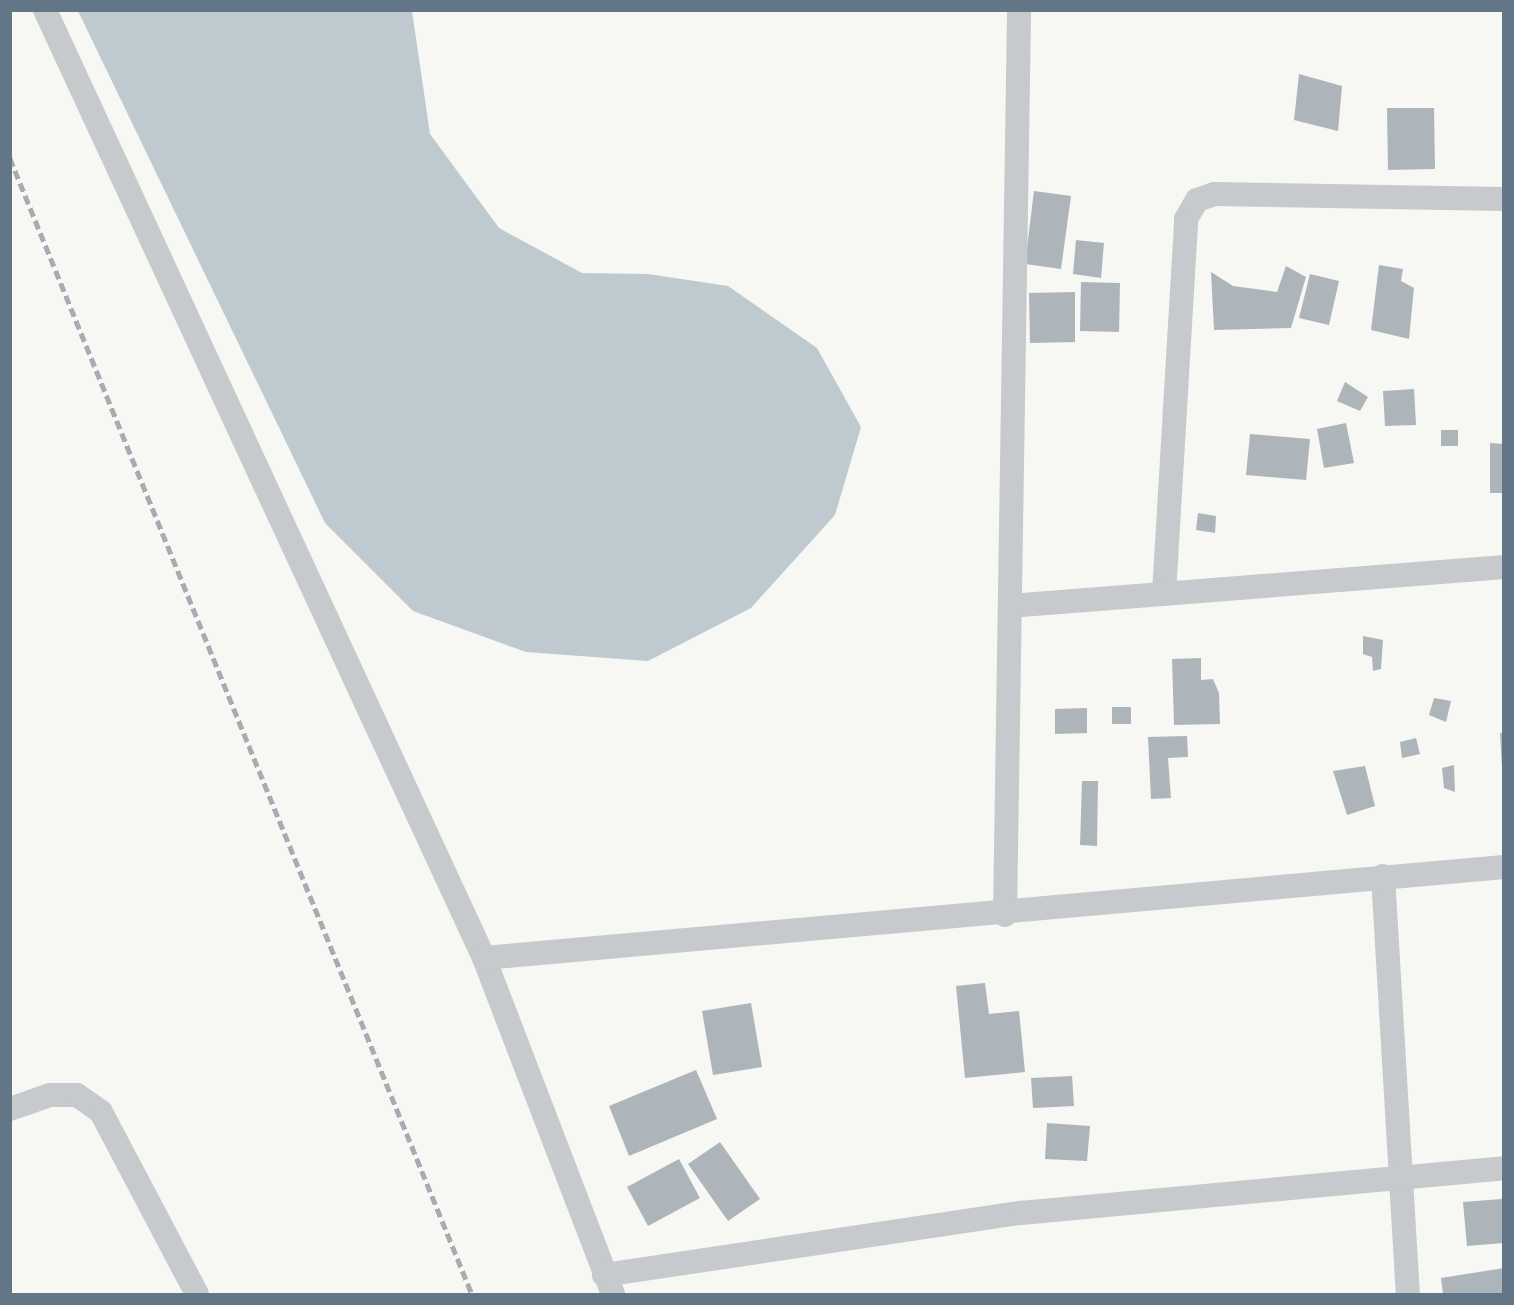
<!DOCTYPE html>
<style>
body{margin:0}
#map{position:relative;width:1514px;height:1305px;overflow:hidden;background:#f7f7f3;font-family:Poppins,sans-serif}
div>[style]{position:absolute}
[style*='--x']{left:calc(var(--x)*1px);top:calc(var(--y)*1px);width:calc(var(--w)*1px);rotate:calc(var(--a)*1deg)}
.water>*{inset:0;background:#bfcad0}
.building>*{inset:0;background:#adb5bb}
.minor>*{height:24px;margin:-12px;padding:0 12px;transform-origin:12px;border-radius:12px;background:#c6cacd}
.rail>*{height:4.5px;margin-top:-2.25px;transform-origin:0;background:repeating-linear-gradient(90deg,#a6acb2 0 9px,transparent 0 13.5px)}
span{translate:-50% -50%;white-space:nowrap;text-align:center;line-height:1.15;-webkit-text-stroke:6px #fff;paint-order:stroke}
.frame{position:absolute;inset:0;border:12px solid #637687;pointer-events:none}
</style>
<div id="map">
<div class="water">
<div style="clip-path:polygon(78px 11px,412px 11px,430px 134px,499px 228px,582px 273px,648px 274px,728px 286px,817px 348px,861px 427px,835px 515px,751px 608px,648px 661px,526px 652px,413px 611px,325px 523px)"></div>
</div>
<div class="building">
<div style="clip-path:polygon(1299px 74px,1342px 86px,1338px 131px,1294px 120px)"></div>
<div style="clip-path:polygon(1387px 108px,1434px 108px,1435px 169px,1388px 170px)"></div>
<div style="clip-path:polygon(1034px 191px,1071px 196px,1061px 269px,1025px 264px)"></div>
<div style="clip-path:polygon(1076px 240px,1104px 243px,1101px 278px,1073px 274px)"></div>
<div style="clip-path:polygon(1379px 265px,1403px 269px,1401px 281px,1414px 288px,1409px 339px,1371px 330px)"></div>
<div style="clip-path:polygon(1286px 266px,1306px 277px,1291px 328px,1214px 330px,1211px 272px,1233px 286px,1277px 292px)"></div>
<div style="clip-path:polygon(1310px 274px,1339px 281px,1329px 325px,1299px 318px)"></div>
<div style="clip-path:polygon(1081px 282px,1120px 283px,1119px 332px,1080px 331px)"></div>
<div style="clip-path:polygon(1075px 292px,1075px 342px,1030px 343px,1029px 293px)"></div>
<div style="clip-path:polygon(1345px 382px,1368px 397px,1360px 411px,1337px 401px)"></div>
<div style="clip-path:polygon(1414px 389px,1416px 425px,1385px 426px,1383px 391px)"></div>
<div style="clip-path:polygon(1346px 423px,1354px 463px,1324px 468px,1317px 429px)"></div>
<div style="clip-path:polygon(1441px 430px,1458px 430px,1458px 446px,1441px 446px)"></div>
<div style="clip-path:polygon(1250px 434px,1310px 439px,1306px 480px,1246px 475px)"></div>
<div style="clip-path:polygon(1490px 443px,1504px 444px,1504px 493px,1490px 493px)"></div>
<div style="clip-path:polygon(1198px 513px,1216px 516px,1215px 533px,1196px 530px)"></div>
<div style="clip-path:polygon(1363px 636px,1383px 640px,1381px 669px,1373px 671px,1372px 657px,1363px 654px)"></div>
<div style="clip-path:polygon(1201px 658px,1201px 680px,1213px 679px,1219px 693px,1220px 724px,1174px 725px,1172px 659px)"></div>
<div style="clip-path:polygon(1434px 698px,1451px 701px,1446px 722px,1429px 715px)"></div>
<div style="clip-path:polygon(1112px 707px,1131px 707px,1131px 724px,1112px 724px)"></div>
<div style="clip-path:polygon(1087px 708px,1087px 733px,1055px 734px,1055px 709px)"></div>
<div style="clip-path:polygon(1500px 733px,1504px 733px,1504px 768px,1502px 768px)"></div>
<div style="clip-path:polygon(1187px 736px,1188px 757px,1168px 758px,1171px 798px,1151px 799px,1148px 737px)"></div>
<div style="clip-path:polygon(1416px 738px,1420px 754px,1402px 758px,1400px 742px)"></div>
<div style="clip-path:polygon(1454px 765px,1455px 792px,1444px 788px,1442px 768px)"></div>
<div style="clip-path:polygon(1365px 766px,1375px 806px,1347px 815px,1333px 771px)"></div>
<div style="clip-path:polygon(1082px 781px,1098px 781px,1097px 846px,1080px 845px)"></div>
<div style="clip-path:polygon(985px 983px,989px 1014px,1019px 1011px,1025px 1072px,965px 1078px,956px 986px)"></div>
<div style="clip-path:polygon(751px 1003px,762px 1067px,713px 1075px,702px 1011px)"></div>
<div style="clip-path:polygon(696px 1070px,717px 1119px,629px 1156px,609px 1106px)"></div>
<div style="clip-path:polygon(1072px 1076px,1074px 1106px,1033px 1108px,1031px 1078px)"></div>
<div style="clip-path:polygon(1047px 1123px,1090px 1126px,1087px 1161px,1045px 1159px)"></div>
<div style="clip-path:polygon(720px 1142px,760px 1199px,728px 1221px,688px 1164px)"></div>
<div style="clip-path:polygon(679px 1159px,700px 1198px,648px 1226px,627px 1187px)"></div>
<div style="clip-path:polygon(1502px 1199px,1504px 1243px,1467px 1246px,1463px 1202px)"></div>
<div style="clip-path:polygon(1504px 1268px,1504px 1294px,1443px 1294px,1441px 1278px)"></div>
</div>
<div class="minor">
<div style="--x:45;--y:10;--w:1045;--a:65.15"></div>
<div style="--x:484;--y:958;--w:360;--a:69"></div>
<div style="--x:1164;--y:594;--w:376;--a:-86.6"></div>
<div style="--x:1186;--y:219;--w:22;--a:-60"></div>
<div style="--x:1197;--y:200;--w:18;--a:-19"></div>
<div style="--x:1214;--y:194;--w:290;--a:1"></div>
<div style="--x:1010;--y:606;--w:496;--a:-4.5"></div>
<div style="--x:1383;--y:876;--w:419;--a:86.6"></div>
<div style="--x:1005;--y:915;--w:905;--a:-89.11"></div>
<div style="--x:484;--y:958;--w:1024;--a:-5.1"></div>
<div style="--x:10;--y:1109;--w:42;--a:-19.3"></div>
<div style="--x:50;--y:1095;--w:27;--a:0"></div>
<div style="--x:77;--y:1095;--w:29;--a:35"></div>
<div style="--x:101;--y:1112;--w:206;--a:62.2"></div>
<div style="--x:604;--y:1275;--w:422;--a:-8.5"></div>
<div style="--x:1021;--y:1213;--w:485;--a:-5.3"></div>
</div>
<div class="rail">
<div style="--x:10;--y:158;--w:1226;--a:67.87"></div>
</div>
<div class="frame"></div>
</div>
